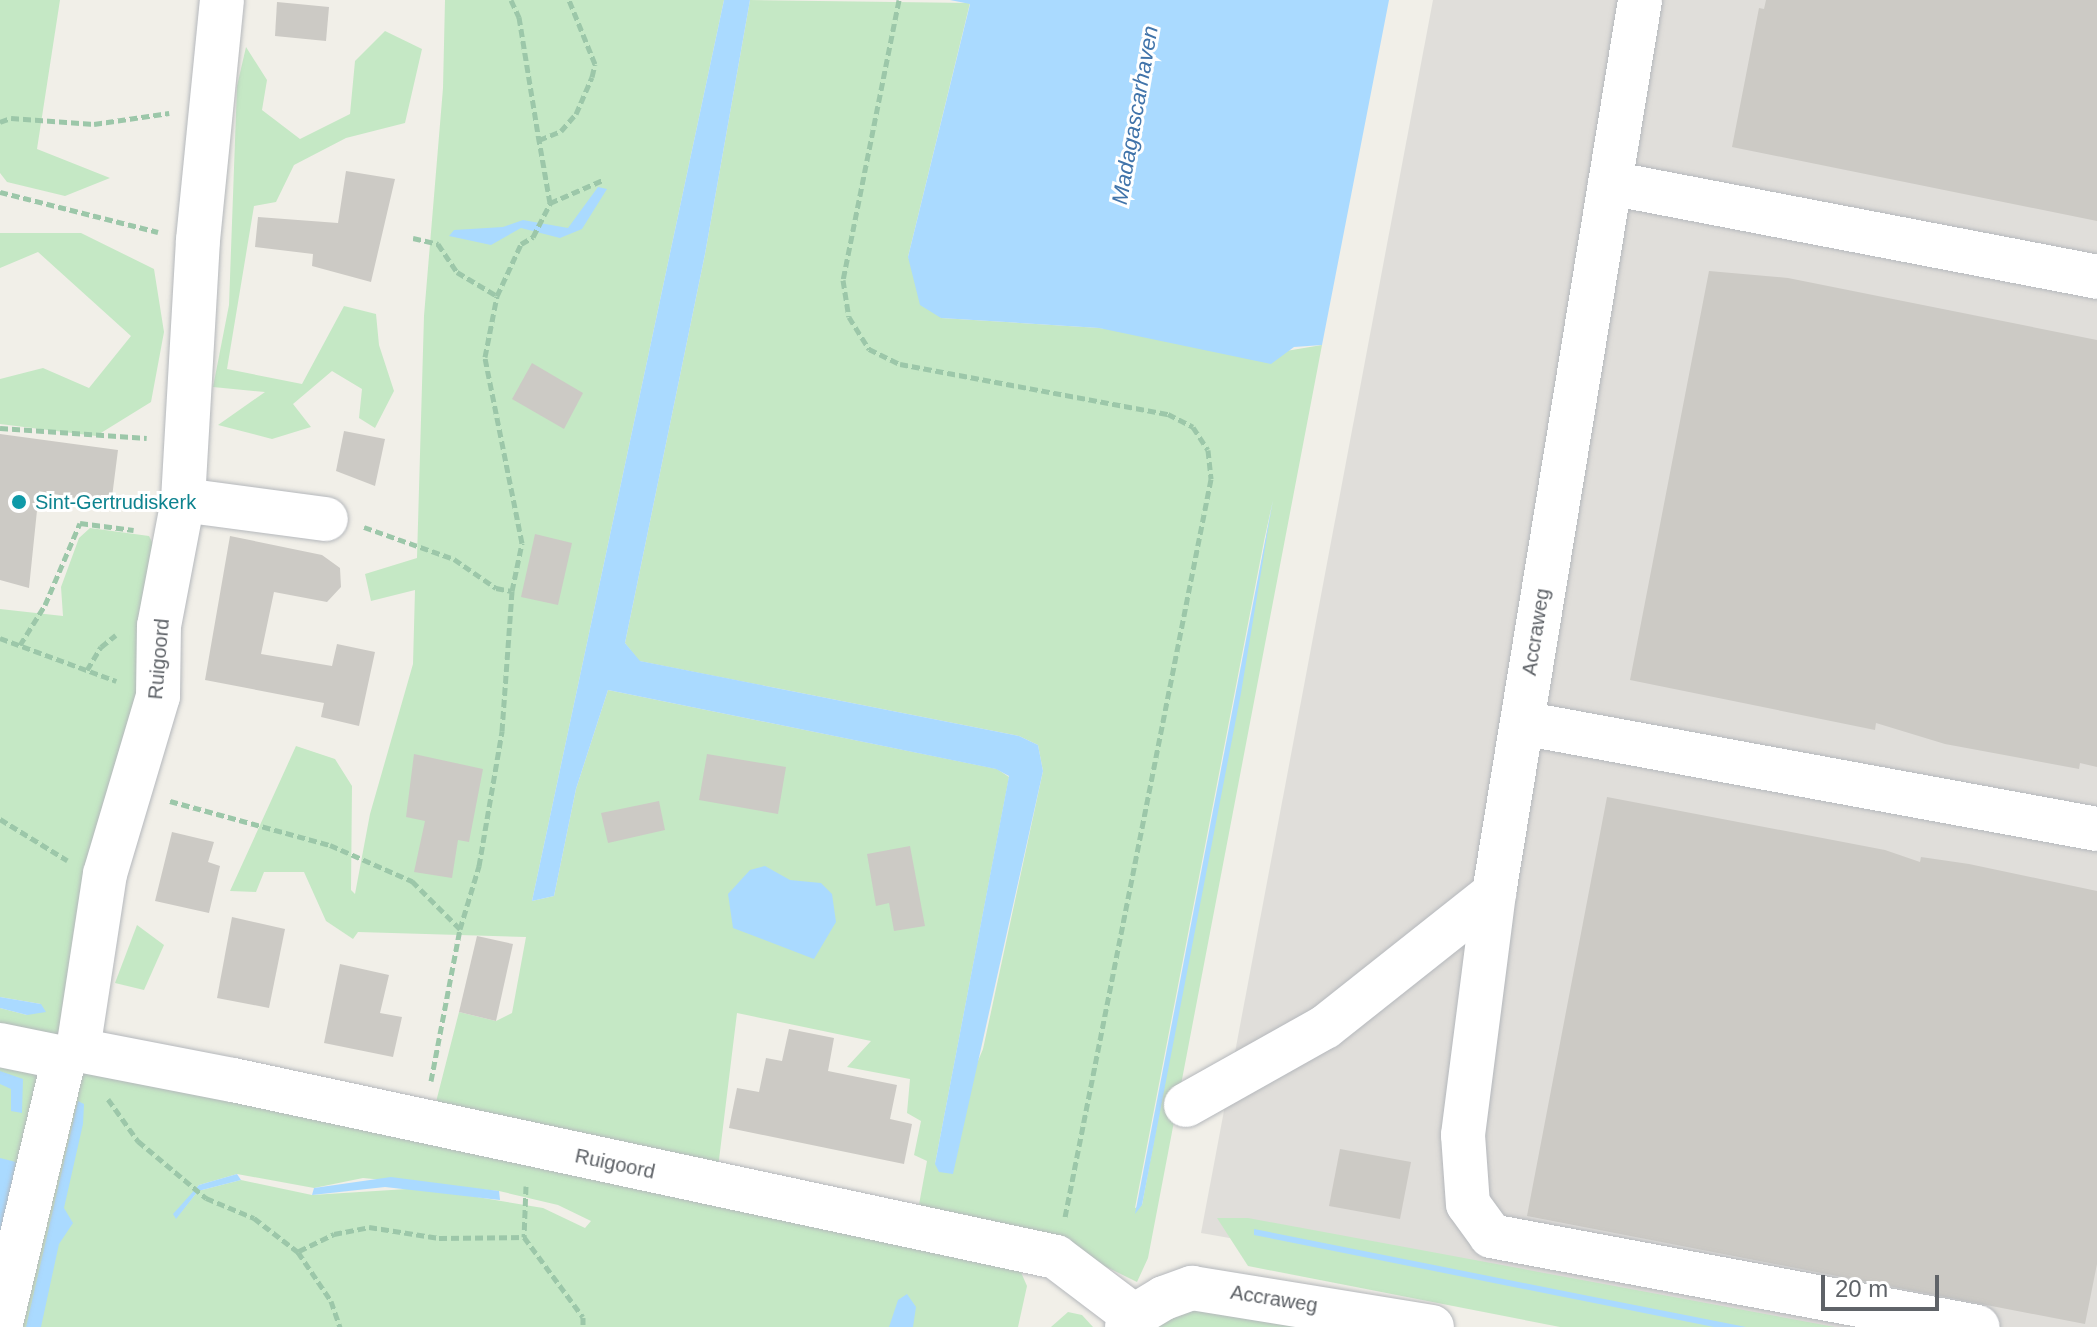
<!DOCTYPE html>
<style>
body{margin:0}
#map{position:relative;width:2097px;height:1327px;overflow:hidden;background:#f1efe8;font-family:Helvetica,sans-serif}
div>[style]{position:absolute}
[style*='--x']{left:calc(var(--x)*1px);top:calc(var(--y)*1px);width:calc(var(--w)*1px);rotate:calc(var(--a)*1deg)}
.industrial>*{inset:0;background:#e0deda}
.green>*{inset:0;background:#c5e8c5}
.water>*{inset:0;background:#aadaff}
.building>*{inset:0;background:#cccac5}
.path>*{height:5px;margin-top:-2.5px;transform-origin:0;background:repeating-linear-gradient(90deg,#9cc7a9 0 8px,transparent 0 12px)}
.roads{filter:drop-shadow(0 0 2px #b5b8bc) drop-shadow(0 0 2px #b5b8bc)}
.minor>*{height:44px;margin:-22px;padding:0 22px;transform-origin:22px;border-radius:22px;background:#fff}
.dots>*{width:22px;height:22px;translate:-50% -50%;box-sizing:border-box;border:4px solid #fff;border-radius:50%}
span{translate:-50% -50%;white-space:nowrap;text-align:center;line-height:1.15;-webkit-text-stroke:6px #fff;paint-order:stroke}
.culture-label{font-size:20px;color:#0d838f}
.left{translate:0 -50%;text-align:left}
.street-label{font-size:20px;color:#5f6368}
.water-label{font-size:22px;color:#4174aa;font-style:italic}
.scale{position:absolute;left:1821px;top:1275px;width:118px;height:36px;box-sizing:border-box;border:4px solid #5f6368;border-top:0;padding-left:10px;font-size:24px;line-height:28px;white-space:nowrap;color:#5f6368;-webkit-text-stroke:6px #fff;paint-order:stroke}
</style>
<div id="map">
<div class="industrial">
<div style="clip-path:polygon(1433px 0,2097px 0,2097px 1327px,1738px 1327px,1201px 1233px)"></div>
</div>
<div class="green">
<div style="clip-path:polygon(0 0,60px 0,37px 149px,110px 178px,65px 196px,7px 182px,0 173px)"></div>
<div style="clip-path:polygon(evenodd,445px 0,724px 0,532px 901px,554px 896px,576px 789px,608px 690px,997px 769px,1009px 777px,935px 1164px,983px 1049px,1043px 771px,1038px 745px,1019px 736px,639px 661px,625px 643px,705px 254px,750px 0,970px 3px,908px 257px,941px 318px,1099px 328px,1286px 351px,1322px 345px,1148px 1258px,1137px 1282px,1072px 1250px,918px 1210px,927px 1161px,914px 1155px,921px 1121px,907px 1113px,910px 1079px,847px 1067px,871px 1041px,737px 1013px,718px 1168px,436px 1102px,459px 1012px,496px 1021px,512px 1013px,526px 937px,358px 932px,353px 939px,326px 921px,304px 872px,264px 872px,256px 892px,230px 891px,296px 746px,335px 759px,352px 786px,351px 890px,355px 894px,370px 814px,413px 664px,415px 590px,371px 601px,365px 574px,417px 558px,424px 316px,443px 88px,445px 0,1273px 500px,1142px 1205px,1135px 1208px,1264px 541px,1273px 500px)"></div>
<div style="clip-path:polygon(385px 31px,422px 49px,405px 123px,346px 138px,294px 165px,276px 202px,254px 206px,227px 369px,302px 384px,344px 306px,376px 314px,379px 345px,394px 391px,375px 428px,359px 418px,362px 389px,332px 371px,293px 404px,311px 427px,272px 439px,218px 425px,265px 392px,213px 387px,229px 305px,237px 86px,246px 47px,267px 80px,262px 110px,300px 139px,350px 114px,355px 61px)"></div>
<div style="clip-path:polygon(0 233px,81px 233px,154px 269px,164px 332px,151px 402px,96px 436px,0 424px,0 379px,43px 368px,89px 388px,131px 336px,38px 252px,0 268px)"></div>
<div style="clip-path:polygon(90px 528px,149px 536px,157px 552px,151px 626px,65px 1021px,57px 1036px,0 1030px,0 1008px,27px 1015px,41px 1004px,0 997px,0 609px,63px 616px,61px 587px,79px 538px)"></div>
<div style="clip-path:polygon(137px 925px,164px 945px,144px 990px,115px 983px)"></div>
<div style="clip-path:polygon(0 1057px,29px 1065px,41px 1079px,0 1283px)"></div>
<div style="clip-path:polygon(evenodd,96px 1068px,1020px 1270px,1027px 1286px,1018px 1327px,8px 1327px,78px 1075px,96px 1068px,237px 1174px,314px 1188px,363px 1178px,499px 1191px,558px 1205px,591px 1221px,585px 1228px,543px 1208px,423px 1188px,312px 1195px,241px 1180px,198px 1191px,176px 1218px,199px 1185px,237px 1174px)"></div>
<div style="clip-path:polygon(1217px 1218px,1248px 1218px,1835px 1327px,1560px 1327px,1248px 1266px)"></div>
<div style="clip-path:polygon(1202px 1308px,1308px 1327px,1154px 1327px,1182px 1311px)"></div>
<div style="clip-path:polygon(1068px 1312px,1082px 1315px,1093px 1327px,1051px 1327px)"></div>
</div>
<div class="water">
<div style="clip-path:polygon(724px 0,750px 0,705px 254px,625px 643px,640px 661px,1019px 736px,1038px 745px,1043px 771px,953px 1174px,939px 1172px,935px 1164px,1009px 776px,996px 769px,608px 690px,576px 789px,554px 896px,532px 901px)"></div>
<div style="clip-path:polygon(950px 0,1389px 0,1322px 345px,1294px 347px,1271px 364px,1099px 328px,941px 318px,920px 305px,908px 257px,970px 4px)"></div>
<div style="clip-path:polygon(598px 187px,607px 189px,582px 229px,560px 238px,521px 228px,491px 245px,449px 236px,454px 230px,503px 227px,523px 220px,568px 228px)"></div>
<div style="clip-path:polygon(1273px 500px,1241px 693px,1142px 1205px,1135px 1214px)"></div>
<div style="clip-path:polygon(765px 866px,790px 880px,821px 883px,832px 894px,836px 922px,814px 959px,733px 928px,728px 894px,750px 870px)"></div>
<div style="clip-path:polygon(0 997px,41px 1004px,46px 1012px,27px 1015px,0 1008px)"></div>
<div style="clip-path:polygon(0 1071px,23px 1079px,22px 1113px,11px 1111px,11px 1089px,0 1084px)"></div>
<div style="clip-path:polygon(78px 1101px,84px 1104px,83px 1124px,64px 1208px,73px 1223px,59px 1244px,41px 1327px,26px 1327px)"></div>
<div style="clip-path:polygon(0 1158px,16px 1162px,0 1243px)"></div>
<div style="clip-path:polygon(237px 1174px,241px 1180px,198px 1191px,176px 1219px,173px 1214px,199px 1185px)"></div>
<div style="clip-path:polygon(391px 1177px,499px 1191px,500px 1200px,385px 1187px,312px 1195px,314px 1188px)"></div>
<div style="clip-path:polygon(1254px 1229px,1589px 1296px,1746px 1327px,1714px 1327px,1254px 1235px)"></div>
<div style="clip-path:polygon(907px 1294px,916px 1307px,913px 1327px,889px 1327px,898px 1300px)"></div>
</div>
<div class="building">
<div style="clip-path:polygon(1766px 0,2097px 0,2097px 221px,1732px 147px,1759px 8px,1764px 9px)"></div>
<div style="clip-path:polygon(277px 2px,329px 7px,326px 41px,275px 36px)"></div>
<div style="clip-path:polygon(346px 171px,395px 179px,371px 282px,312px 266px,313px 254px,255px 247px,258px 217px,338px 223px)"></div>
<div style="clip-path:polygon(1709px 271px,1788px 278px,2097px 340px,2097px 767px,2080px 763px,2079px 769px,1945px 744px,1876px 723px,1875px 730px,1630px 680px)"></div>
<div style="clip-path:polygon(532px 363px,583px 393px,564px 429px,512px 399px)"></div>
<div style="clip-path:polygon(344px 431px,385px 439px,375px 486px,336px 471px)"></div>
<div style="clip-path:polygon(0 434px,118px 450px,111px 505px,39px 491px,29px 588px,0 580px)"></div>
<div style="clip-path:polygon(535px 534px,572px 543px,558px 605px,521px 597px)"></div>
<div style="clip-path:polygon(230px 536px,322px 555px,340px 568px,341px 587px,327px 602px,274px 592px,261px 654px,332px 666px,337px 644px,375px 652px,359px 726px,321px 717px,324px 703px,205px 680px)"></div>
<div style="clip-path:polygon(414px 754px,483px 769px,469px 842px,458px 840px,452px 878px,414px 872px,425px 821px,406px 817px)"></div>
<div style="clip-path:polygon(707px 754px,786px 767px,778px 814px,699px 800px)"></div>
<div style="clip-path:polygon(1607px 797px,1885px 850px,1920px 862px,1921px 857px,1969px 864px,2097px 891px,2097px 1264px,2085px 1324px,1527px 1216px)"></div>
<div style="clip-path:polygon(659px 801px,665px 830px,608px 843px,601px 813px)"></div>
<div style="clip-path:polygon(172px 832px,214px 842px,208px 862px,220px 866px,209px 913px,155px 901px)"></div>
<div style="clip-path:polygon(910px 846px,925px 926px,894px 931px,889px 903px,876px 906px,867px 854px)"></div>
<div style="clip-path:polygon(232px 917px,285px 929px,269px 1008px,217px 998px)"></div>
<div style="clip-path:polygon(477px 936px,513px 944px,496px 1021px,459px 1012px)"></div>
<div style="clip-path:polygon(340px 964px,389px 975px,380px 1013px,402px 1017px,393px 1057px,324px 1043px)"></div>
<div style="clip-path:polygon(789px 1029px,834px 1038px,828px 1071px,897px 1085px,890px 1119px,912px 1124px,904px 1164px,729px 1128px,737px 1088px,759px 1092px,766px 1058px,782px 1061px)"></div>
<div style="clip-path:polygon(1340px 1149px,1411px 1162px,1400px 1219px,1329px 1206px)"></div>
</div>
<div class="path">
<div style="--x:511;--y:0;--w:19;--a:65"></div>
<div style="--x:519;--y:17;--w:125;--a:80.8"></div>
<div style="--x:899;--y:0;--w:286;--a:101.3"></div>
<div style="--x:843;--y:280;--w:37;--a:81"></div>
<div style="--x:849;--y:317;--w:38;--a:58"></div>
<div style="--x:869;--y:349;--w:34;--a:26"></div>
<div style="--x:900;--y:364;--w:273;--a:10.6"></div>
<div style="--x:1168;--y:414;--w:28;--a:27"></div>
<div style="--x:1193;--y:427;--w:27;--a:57"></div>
<div style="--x:1208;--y:450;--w:29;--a:84"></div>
<div style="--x:1211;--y:479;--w:752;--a:101.19"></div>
<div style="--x:0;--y:122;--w:12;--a:-20"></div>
<div style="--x:11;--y:118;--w:83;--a:4.1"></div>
<div style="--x:94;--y:124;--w:76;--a:-8.3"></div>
<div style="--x:0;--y:192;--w:163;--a:14.2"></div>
<div style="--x:550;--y:203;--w:58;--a:-23.5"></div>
<div style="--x:413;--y:238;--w:26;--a:13"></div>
<div style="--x:438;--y:244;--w:34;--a:56"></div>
<div style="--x:457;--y:272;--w:47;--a:31"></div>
<div style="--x:0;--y:428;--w:147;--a:3.9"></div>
<div style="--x:364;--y:527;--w:96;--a:19.6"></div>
<div style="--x:454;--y:559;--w:51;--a:34.6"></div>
<div style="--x:496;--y:588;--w:16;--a:11"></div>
<div style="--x:0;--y:638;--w:124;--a:20.3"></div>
<div style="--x:20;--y:645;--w:47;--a:-58"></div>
<div style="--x:45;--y:605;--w:89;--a:-66.9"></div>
<div style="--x:80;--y:523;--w:54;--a:7.4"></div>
<div style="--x:87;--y:670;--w:27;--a:-59"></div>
<div style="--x:101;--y:647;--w:19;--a:-39"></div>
<div style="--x:170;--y:801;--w:166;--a:15.4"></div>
<div style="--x:330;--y:845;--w:90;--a:23.7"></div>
<div style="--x:412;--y:881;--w:68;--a:45"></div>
<div style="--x:0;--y:819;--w:79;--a:31.5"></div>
<div style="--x:431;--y:1081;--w:155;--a:-79.2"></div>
<div style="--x:460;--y:929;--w:66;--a:-73.2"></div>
<div style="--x:479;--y:866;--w:137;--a:-80.3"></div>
<div style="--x:502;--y:731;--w:140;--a:-85.9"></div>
<div style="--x:512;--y:591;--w:49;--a:-78.2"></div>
<div style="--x:522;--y:543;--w:190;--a:-101.3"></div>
<div style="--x:485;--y:357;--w:62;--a:-78.9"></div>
<div style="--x:497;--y:296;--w:57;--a:-65.2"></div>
<div style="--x:521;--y:244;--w:14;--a:-30"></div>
<div style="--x:533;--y:237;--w:38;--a:-63"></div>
<div style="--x:550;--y:203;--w:64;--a:-99.9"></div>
<div style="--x:539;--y:140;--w:24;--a:-22"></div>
<div style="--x:561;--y:131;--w:23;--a:-49"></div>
<div style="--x:576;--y:114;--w:40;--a:-66.6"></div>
<div style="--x:592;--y:77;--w:13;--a:-77"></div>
<div style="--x:595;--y:64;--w:69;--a:-112.1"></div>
<div style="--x:108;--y:1099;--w:52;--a:54.5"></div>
<div style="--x:138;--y:1141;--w:89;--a:40"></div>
<div style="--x:206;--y:1198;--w:52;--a:22.6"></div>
<div style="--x:254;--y:1218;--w:56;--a:37.7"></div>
<div style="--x:298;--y:1252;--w:59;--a:56"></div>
<div style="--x:331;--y:1301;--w:28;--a:71"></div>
<div style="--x:526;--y:1186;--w:51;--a:92.2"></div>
<div style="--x:524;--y:1237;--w:99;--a:53.6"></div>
<div style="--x:583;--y:1317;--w:10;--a:90"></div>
<div style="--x:299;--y:1251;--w:39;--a:-26"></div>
<div style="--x:334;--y:1234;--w:36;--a:-11"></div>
<div style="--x:369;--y:1227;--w:71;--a:8.9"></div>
<div style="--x:439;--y:1238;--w:85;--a:-0.7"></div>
</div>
<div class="roads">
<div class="minor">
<div style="--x:1610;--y:183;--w:496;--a:10.9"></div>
<div style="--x:183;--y:500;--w:144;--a:7.6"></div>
<div style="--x:1522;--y:723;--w:585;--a:10.45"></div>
<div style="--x:1494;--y:893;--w:244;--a:97.3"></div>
<div style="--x:1463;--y:1135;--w:69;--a:85.9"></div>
<div style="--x:1468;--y:1204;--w:39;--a:54"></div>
<div style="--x:1491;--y:1236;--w:495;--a:10.6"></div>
<div style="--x:0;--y:1045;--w:65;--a:11.5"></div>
<div style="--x:64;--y:1058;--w:16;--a:-30"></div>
<div style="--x:78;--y:1050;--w:158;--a:11"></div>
<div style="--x:233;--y:1080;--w:842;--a:12.14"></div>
<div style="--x:1056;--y:1257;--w:98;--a:37.1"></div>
<div style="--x:78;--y:1050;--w:178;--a:-81.3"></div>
<div style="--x:105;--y:874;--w:186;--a:-73.4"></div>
<div style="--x:158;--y:696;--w:70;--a:-89.2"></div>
<div style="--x:159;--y:626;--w:128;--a:-79.2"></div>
<div style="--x:183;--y:500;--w:260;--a:-86.7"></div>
<div style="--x:198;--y:240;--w:241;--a:-84.3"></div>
<div style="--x:1186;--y:1105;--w:159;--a:-29.3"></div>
<div style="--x:1325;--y:1027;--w:216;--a:-38.4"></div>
<div style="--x:1494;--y:893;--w:905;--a:-80.71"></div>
<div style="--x:0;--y:1327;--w:277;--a:-76.6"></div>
<div style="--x:1127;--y:1327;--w:13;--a:-58"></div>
<div style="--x:1134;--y:1316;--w:35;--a:-31"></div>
<div style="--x:1164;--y:1298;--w:30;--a:-20"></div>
<div style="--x:1192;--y:1288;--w:243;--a:9.2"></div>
</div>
</div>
<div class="dots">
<div style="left:19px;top:502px;background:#0f9aa8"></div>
</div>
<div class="culture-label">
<span class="left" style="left:35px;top:502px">Sint-Gertrudiskerk</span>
</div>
<div class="street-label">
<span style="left:1536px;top:632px;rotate:-81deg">Accraweg</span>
<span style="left:159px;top:659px;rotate:-85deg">Ruigoord</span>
<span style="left:615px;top:1164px;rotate:12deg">Ruigoord</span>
<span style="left:1274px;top:1299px;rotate:9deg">Accraweg</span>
</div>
<div class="water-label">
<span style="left:1135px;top:115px;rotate:-80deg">Madagascarhaven</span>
</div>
<div class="scale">20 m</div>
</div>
